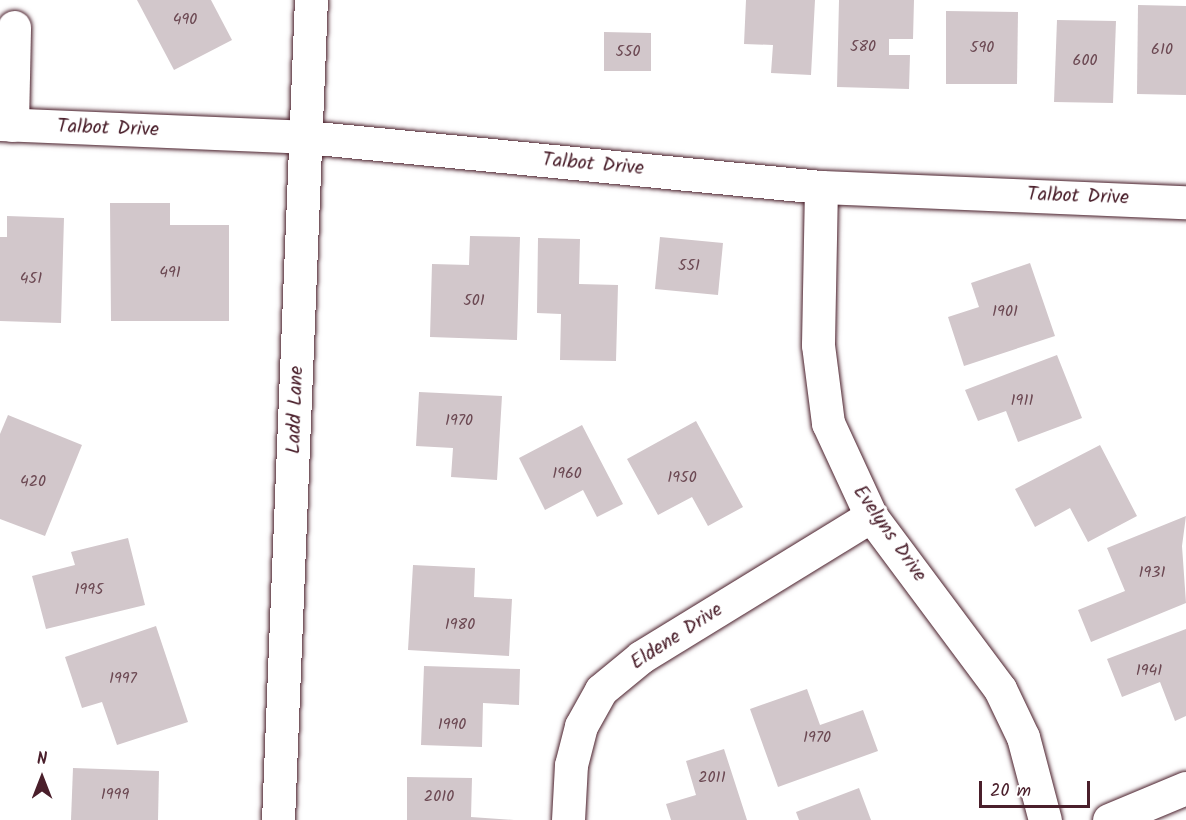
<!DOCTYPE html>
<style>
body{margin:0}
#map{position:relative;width:1186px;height:820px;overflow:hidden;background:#fff;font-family:Kalam,sans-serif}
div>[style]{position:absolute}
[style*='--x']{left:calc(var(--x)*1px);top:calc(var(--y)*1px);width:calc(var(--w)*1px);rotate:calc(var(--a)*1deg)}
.building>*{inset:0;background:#d2c7cb}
.roads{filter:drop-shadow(0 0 2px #4a1f2b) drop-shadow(0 0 2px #4a1f2b)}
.street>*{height:33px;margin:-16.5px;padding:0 16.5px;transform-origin:16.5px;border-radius:16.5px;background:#fff}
.secondary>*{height:33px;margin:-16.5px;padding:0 16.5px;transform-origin:16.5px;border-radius:16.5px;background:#fff}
span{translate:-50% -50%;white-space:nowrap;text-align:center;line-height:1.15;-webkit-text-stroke:6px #fff;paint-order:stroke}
.number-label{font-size:16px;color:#6c4953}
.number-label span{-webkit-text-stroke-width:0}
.street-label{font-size:20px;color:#4a1f2b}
.north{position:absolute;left:12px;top:748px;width:60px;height:60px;-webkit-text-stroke:4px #fff;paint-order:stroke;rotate:0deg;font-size:16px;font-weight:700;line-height:24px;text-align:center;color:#4a1f2b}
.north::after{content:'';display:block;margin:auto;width:21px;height:27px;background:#4a1f2b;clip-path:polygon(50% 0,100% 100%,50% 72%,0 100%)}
.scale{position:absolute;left:979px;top:781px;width:111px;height:27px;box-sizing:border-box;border:3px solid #4a1f2b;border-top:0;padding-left:8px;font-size:18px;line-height:21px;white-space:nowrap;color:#4a1f2b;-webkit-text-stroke:4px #fff;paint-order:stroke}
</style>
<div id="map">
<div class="building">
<div style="clip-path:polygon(137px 0,211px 0,232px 40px,174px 70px)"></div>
<div style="clip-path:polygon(746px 0,815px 0,811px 75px,771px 73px,773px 45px,744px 44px)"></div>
<div style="clip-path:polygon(839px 0,914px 0,913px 39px,889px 39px,889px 55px,910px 55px,909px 89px,837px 87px)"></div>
<div style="clip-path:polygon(1138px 5px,1186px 6px,1186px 95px,1137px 94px)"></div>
<div style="clip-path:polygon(946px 11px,1018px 12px,1017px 84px,946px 84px)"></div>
<div style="clip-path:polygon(1057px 20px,1116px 21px,1113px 103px,1054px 102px)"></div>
<div style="clip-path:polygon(604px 32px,651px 33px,651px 71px,604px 71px)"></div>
<div style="clip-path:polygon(110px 203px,170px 203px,170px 225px,229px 225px,229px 321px,111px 321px)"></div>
<div style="clip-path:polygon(7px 216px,64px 218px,61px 323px,0 321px,0 237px,7px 237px)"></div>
<div style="clip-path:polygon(470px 236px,520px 237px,517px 340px,430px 337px,432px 264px,469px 265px)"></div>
<div style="clip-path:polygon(660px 237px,723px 243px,718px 295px,655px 289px)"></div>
<div style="clip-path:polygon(538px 238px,580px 239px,579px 284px,618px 285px,616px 361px,560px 360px,561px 314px,537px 313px)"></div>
<div style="clip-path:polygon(1030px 263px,1055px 336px,964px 366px,948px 317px,979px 307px,971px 283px)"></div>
<div style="clip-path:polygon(1057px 355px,1082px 418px,1018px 442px,1006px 411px,978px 421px,965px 390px)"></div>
<div style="clip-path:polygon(419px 392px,502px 396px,497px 480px,451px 477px,453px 448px,416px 446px)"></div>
<div style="clip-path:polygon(8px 415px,82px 445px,45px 536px,0 519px,0 434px)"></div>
<div style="clip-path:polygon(696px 421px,743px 507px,708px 526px,692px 497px,658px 515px,627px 459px)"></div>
<div style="clip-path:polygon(582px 425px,623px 504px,597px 517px,583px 490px,545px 510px,519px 458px)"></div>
<div style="clip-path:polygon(1100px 445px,1137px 516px,1088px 542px,1070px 508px,1035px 527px,1015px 489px)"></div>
<div style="clip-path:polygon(1186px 516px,1182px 546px,1186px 603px,1091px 642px,1078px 610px,1125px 591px,1107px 548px)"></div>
<div style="clip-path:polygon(128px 538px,145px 605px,46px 629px,32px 576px,75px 565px,71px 552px)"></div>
<div style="clip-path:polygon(413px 565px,475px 568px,474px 597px,512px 599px,509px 656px,408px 650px)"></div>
<div style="clip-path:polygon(156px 626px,188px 722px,117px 745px,102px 702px,82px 708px,65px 657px)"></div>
<div style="clip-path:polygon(1186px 629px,1186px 716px,1175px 721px,1160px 682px,1122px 697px,1107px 659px)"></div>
<div style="clip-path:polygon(424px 666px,520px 669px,519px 705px,483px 703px,482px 747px,421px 745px)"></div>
<div style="clip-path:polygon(807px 689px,820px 725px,863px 710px,878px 751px,778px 787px,750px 709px)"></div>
<div style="clip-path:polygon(724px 749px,747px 820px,671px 820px,666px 804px,696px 795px,686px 761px)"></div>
<div style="clip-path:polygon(73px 768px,159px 771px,158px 820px,71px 820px)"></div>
<div style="clip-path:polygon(407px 777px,472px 778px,471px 817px,514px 820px,407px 820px)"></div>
<div style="clip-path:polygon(859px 788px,871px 820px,799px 820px,796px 812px)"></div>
</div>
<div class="roads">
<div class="street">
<div style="--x:0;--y:124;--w:306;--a:2.4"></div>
<div style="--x:306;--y:137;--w:517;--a:5.55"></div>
<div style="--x:821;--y:187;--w:365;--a:2.4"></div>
<div style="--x:12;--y:125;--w:98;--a:-88.8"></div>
<div style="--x:821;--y:187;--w:158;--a:91.1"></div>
<div style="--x:818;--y:345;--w:79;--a:82.7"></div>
<div style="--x:828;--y:423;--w:102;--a:65.2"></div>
<div style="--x:871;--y:516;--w:216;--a:53.3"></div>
<div style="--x:1000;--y:689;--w:53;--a:64.4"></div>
<div style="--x:1023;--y:737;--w:86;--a:75.2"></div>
<div style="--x:568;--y:820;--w:55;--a:-86.9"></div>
<div style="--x:571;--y:765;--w:40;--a:-75.6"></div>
<div style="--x:581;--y:726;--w:41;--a:-60.9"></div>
<div style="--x:601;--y:690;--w:52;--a:-39.5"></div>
<div style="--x:641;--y:657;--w:270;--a:-31.5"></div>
<div style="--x:1109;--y:820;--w:83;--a:-22.6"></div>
</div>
<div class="secondary">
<div style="--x:278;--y:820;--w:821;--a:-87.7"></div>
</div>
</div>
<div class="number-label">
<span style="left:185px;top:20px">490</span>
<span style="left:863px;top:47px">580</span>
<span style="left:982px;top:48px">590</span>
<span style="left:1162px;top:50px">610</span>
<span style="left:628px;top:52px">550</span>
<span style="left:1085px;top:61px">600</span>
<span style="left:689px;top:266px">551</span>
<span style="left:170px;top:273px">491</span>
<span style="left:31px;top:279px">451</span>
<span style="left:474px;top:301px">501</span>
<span style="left:1005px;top:312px">1901</span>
<span style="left:1022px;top:401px">1911</span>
<span style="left:459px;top:421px">1970</span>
<span style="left:567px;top:474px">1960</span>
<span style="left:682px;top:478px">1950</span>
<span style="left:33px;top:482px">420</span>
<span style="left:1152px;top:573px">1931</span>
<span style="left:89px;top:590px">1995</span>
<span style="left:460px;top:625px">1980</span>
<span style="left:1149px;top:671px">1941</span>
<span style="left:123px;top:679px">1997</span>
<span style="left:452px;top:725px">1990</span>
<span style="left:817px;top:738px">1970</span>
<span style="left:712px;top:778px">2011</span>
<span style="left:115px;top:795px">1999</span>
<span style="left:439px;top:797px">2010</span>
</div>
<div class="street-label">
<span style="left:108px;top:129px;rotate:2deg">Talbot Drive</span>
<span style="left:593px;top:165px;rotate:5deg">Talbot Drive</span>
<span style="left:1078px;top:197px;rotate:2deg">Talbot Drive</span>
<span style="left:296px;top:410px;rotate:-88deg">Ladd Lane</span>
<span style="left:889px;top:534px;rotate:55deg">Evelyns Drive</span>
<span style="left:677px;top:637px;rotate:-33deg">Eldene Drive</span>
</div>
<div class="north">N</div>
<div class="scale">20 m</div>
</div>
